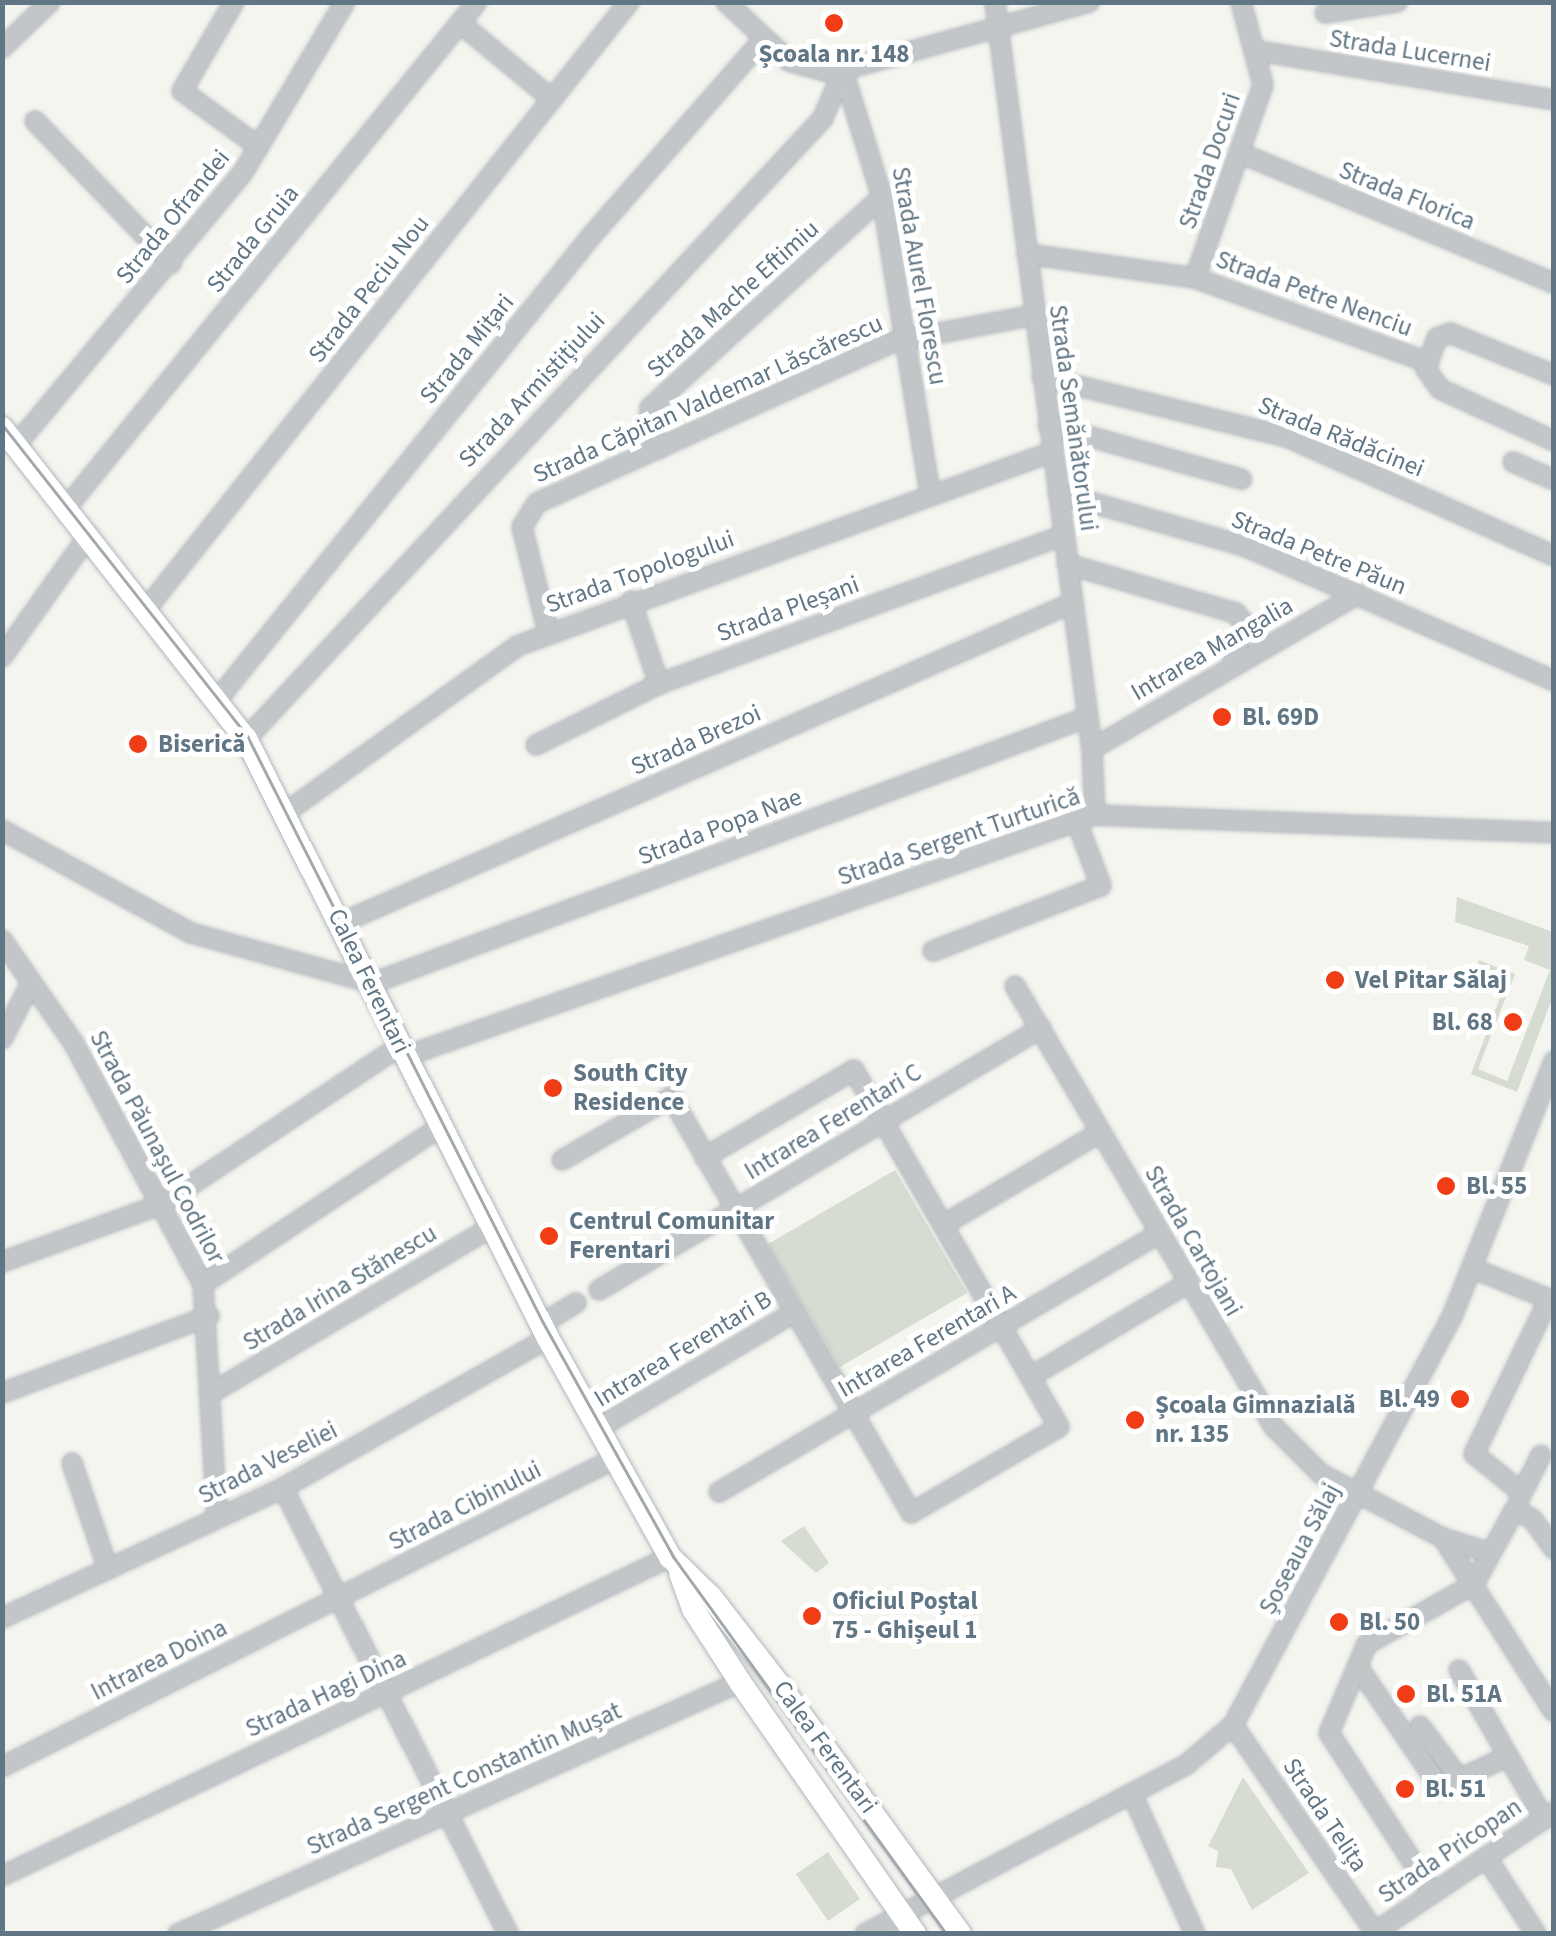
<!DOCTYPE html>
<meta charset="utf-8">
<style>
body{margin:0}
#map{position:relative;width:1556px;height:1936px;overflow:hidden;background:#f5f5f0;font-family:"Source Sans 3",sans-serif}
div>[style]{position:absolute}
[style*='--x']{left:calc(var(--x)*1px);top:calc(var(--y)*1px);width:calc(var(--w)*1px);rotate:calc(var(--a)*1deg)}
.green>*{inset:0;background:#d6dcd1}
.roads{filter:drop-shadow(0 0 2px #b2b8bc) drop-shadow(0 0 2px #b2b8bc)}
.minor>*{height:18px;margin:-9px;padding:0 9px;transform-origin:9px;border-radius:9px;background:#c2c6c9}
.major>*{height:22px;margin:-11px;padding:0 11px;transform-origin:11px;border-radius:11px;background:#fff}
.tram>*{height:2.5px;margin:-1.25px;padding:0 1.25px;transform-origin:1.25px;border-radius:1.25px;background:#a2a9ae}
.dots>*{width:28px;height:28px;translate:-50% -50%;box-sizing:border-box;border:5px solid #fff;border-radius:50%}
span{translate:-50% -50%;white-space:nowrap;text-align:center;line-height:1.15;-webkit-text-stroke:10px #fff;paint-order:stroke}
.street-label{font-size:25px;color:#617684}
.poi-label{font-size:25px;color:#617684;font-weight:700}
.left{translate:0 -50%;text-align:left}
.right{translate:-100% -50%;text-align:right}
.frame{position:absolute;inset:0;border:5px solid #617684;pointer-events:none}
</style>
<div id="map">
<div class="green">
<div style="clip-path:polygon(1457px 897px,1553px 932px,1553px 996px,1517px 1092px,1471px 1074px,1506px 982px,1481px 971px,1478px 960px,1515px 974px,1478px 1069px,1507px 1081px,1550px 970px,1524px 960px,1529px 946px,1455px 922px)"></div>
<div style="clip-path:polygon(895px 1170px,967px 1293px,840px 1367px,768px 1244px)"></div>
<div style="clip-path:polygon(804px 1526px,829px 1563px,816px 1573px,781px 1541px)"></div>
<div style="clip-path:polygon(1243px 1777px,1309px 1873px,1252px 1910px,1231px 1869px,1216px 1867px,1218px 1851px,1208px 1846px)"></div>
<div style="clip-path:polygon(828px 1852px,860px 1899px,828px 1921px,796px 1874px)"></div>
</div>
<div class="roads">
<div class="minor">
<div style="--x:234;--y:2;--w:103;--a:120.3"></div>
<div style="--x:182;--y:91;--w:95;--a:36"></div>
<div style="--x:726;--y:2;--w:86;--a:43.1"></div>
<div style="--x:789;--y:61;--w:45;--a:15.6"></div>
<div style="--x:832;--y:73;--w:267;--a:-15.4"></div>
<div style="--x:995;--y:2;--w:753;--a:82.6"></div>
<div style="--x:1092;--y:749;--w:66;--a:87.4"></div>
<div style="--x:1325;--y:13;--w:73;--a:-8.7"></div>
<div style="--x:460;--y:23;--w:119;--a:39.6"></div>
<div style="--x:2;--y:48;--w:66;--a:-43.8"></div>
<div style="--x:1259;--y:51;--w:299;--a:9.4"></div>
<div style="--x:843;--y:71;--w:132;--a:72.8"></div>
<div style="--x:882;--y:197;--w:300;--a:80.8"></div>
<div style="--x:35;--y:121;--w:197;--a:46.2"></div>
<div style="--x:1242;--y:154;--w:338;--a:22.5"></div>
<div style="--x:1027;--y:254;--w:170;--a:8.1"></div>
<div style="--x:1195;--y:278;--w:247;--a:19.9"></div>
<div style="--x:1195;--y:278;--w:205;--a:-70.6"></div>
<div style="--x:1263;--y:85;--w:86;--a:-104.8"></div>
<div style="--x:1554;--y:375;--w:112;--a:-158"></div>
<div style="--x:1450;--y:333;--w:14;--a:159"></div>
<div style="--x:1437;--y:338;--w:33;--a:110"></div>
<div style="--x:1426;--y:369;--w:24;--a:55"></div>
<div style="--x:1440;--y:389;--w:125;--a:24.5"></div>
<div style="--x:1042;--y:377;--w:252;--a:13.8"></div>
<div style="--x:1287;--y:437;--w:292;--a:24"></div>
<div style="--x:1048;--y:425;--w:201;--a:15.6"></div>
<div style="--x:16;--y:445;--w:353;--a:-50.2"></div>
<div style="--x:242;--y:174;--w:200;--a:-59.1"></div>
<div style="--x:659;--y:449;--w:25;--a:-113"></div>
<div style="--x:649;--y:426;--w:18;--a:-87"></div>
<div style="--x:650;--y:408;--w:314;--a:-42.3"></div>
<div style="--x:1513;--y:462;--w:45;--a:23.7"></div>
<div style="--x:1058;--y:493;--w:193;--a:15.9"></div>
<div style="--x:1244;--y:546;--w:338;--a:23.5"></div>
<div style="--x:67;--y:507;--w:650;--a:-50.93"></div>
<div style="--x:1067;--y:564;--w:176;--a:16.2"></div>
<div style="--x:1236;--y:613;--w:13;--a:51"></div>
<div style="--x:1244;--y:623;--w:45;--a:105.6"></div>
<div style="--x:631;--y:601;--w:88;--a:71.4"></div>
<div style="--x:148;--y:607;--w:773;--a:-51.51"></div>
<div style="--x:548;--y:632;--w:108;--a:-103.9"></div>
<div style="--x:522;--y:527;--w:28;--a:-58"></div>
<div style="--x:537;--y:503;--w:391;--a:-24.3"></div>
<div style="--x:893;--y:342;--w:144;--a:-10.8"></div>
<div style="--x:2;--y:657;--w:150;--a:-54.5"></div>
<div style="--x:218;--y:699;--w:597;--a:-51.12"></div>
<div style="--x:593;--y:234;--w:259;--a:-48.8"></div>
<div style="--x:246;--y:739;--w:848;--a:-47.1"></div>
<div style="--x:823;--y:118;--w:51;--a:-66.9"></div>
<div style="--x:536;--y:745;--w:137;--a:-26.4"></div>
<div style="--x:659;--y:684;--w:432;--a:-20.2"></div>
<div style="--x:1092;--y:749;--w:308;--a:-30.2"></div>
<div style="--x:285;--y:813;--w:286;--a:-35.7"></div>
<div style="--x:517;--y:646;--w:569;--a:-19.93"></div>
<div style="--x:2;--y:830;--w:215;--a:28.6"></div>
<div style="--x:191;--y:933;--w:189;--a:15.4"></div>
<div style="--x:373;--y:983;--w:763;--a:-20.41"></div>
<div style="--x:341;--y:923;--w:798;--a:-23.64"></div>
<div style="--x:2;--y:940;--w:124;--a:55.2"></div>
<div style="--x:73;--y:1042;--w:275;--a:61.8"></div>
<div style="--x:203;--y:1284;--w:234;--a:86.6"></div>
<div style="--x:933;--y:951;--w:180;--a:-21.2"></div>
<div style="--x:1101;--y:886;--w:68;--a:-110.6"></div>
<div style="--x:1015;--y:986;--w:511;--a:59.57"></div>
<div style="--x:1274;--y:1427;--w:66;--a:45"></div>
<div style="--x:1321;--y:1474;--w:138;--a:27.7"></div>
<div style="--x:1443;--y:1538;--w:206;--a:57.5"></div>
<div style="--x:2;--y:1039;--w:63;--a:-62.6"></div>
<div style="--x:406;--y:1056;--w:730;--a:-19.28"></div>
<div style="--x:1095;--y:815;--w:459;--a:2.2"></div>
<div style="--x:562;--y:1160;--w:126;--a:-30"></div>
<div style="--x:671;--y:1097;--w:480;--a:60"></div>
<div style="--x:911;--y:1513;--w:171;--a:-30.2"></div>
<div style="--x:1059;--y:1427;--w:412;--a:-119.9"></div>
<div style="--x:854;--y:1070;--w:173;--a:149.7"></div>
<div style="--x:943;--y:1225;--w:183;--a:-30.5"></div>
<div style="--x:2;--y:1262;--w:170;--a:-19.9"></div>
<div style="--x:162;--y:1204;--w:287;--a:-33.6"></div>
<div style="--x:1474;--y:1269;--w:86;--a:21.8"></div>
<div style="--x:203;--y:1284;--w:287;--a:-33.5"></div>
<div style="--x:599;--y:1290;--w:514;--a:-30.66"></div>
<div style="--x:541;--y:1324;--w:41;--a:-31"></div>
<div style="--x:1030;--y:1377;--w:184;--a:-30.7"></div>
<div style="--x:213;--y:1392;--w:324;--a:-30.6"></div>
<div style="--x:2;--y:1393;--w:221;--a:-20.4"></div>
<div style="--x:597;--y:1429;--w:230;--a:-30.6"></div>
<div style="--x:72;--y:1463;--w:112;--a:71.2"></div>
<div style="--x:283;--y:1488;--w:500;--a:63.2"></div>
<div style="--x:719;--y:1492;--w:511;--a:-30.43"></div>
<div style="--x:1521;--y:1492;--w:60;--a:-141"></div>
<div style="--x:1474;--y:1454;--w:172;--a:-64.2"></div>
<div style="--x:1519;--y:1499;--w:49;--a:-63.4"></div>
<div style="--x:1443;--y:1538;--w:49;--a:17.7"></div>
<div style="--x:2;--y:1618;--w:310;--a:-24.8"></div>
<div style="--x:283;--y:1488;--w:305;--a:-29.5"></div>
<div style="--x:1358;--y:1667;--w:147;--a:55.6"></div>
<div style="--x:1441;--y:1788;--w:74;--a:-25.5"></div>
<div style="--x:1459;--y:1670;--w:172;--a:60.3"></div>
<div style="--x:1233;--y:1725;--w:253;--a:55.6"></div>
<div style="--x:1420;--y:1726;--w:69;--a:53.3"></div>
<div style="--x:2;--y:1767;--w:685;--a:-26.71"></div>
<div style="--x:1132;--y:1794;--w:154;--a:65.8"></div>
<div style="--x:1486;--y:1857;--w:92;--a:57"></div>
<div style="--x:2;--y:1876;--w:740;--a:-25.53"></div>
<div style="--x:1432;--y:1892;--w:189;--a:-122.9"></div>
<div style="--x:1329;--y:1733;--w:97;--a:-66.9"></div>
<div style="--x:1367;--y:1644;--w:123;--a:-29.3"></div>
<div style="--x:1474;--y:1584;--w:85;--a:-61.3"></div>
<div style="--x:1515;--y:1509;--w:21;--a:31"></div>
<div style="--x:1533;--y:1520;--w:36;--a:54"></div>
<div style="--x:1375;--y:1932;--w:216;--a:-33.8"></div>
<div style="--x:178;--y:1934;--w:616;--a:-24.15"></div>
<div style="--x:865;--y:1934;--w:364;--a:-27.8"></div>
<div style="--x:1187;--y:1764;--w:60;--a:-40.3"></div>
<div style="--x:1233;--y:1725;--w:461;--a:-61.8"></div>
<div style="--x:1451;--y:1319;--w:278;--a:-68.2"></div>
</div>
<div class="major">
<div style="--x:2;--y:428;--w:395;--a:51.9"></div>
<div style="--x:246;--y:739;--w:671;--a:63.24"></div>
<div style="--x:548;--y:1338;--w:251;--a:60.9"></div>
<div style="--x:670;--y:1557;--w:57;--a:44.3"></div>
<div style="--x:711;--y:1597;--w:113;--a:52.2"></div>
<div style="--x:780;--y:1686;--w:306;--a:54"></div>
<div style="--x:680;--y:1573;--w:38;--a:70"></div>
<div style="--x:693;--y:1609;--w:87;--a:57.2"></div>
<div style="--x:740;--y:1682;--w:307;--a:55.2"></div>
</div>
</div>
<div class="tram">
<div style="--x:2;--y:424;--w:398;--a:51.8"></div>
<div style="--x:248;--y:737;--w:655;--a:63.24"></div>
<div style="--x:543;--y:1322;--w:268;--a:60.9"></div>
<div style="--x:673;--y:1556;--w:467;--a:54.1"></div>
</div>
<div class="dots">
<div style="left:834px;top:23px;background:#f03d15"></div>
<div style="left:1222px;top:717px;background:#f03d15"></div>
<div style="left:138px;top:744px;background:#f03d15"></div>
<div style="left:1335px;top:980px;background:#f03d15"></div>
<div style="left:1513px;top:1022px;background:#f03d15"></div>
<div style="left:553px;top:1088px;background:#f03d15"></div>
<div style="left:1446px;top:1186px;background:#f03d15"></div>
<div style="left:549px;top:1236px;background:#f03d15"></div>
<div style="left:1460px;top:1399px;background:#f03d15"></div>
<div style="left:1135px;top:1420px;background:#f03d15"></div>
<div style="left:812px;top:1616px;background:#f03d15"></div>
<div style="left:1339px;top:1622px;background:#f03d15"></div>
<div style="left:1406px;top:1694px;background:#f03d15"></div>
<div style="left:1405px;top:1789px;background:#f03d15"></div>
</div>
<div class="street-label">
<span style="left:1410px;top:51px;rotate:9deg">Strada Lucernei</span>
<span style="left:1210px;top:161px;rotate:-71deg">Strada Docuri</span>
<span style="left:1407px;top:196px;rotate:22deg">Strada Florica</span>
<span style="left:173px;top:217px;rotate:-51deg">Strada Ofrandei</span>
<span style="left:253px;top:239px;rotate:-51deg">Strada Gruia</span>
<span style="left:919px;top:276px;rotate:80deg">Strada Aurel Florescu</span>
<span style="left:369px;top:289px;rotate:-52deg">Strada Peciu Nou</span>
<span style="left:1314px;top:294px;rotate:20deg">Strada Petre Nenciu</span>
<span style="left:733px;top:299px;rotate:-42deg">Strada Mache Eftimiu</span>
<span style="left:467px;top:349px;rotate:-51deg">Strada Mițari</span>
<span style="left:532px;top:390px;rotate:-47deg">Strada Armistițiului</span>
<span style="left:708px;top:399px;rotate:-24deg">Strada Căpitan Valdemar Lăscărescu</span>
<span style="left:1073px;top:418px;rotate:82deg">Strada Semănătorului</span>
<span style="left:1341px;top:437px;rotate:22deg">Strada Rădăcinei</span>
<span style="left:1319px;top:553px;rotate:22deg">Strada Petre Păun</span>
<span style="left:640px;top:572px;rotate:-20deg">Strada Topologului</span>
<span style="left:788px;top:609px;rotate:-20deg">Strada Pleșani</span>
<span style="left:1212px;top:649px;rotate:-30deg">Intrarea Mangalia</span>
<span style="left:696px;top:740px;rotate:-24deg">Strada Brezoi</span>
<span style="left:720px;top:827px;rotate:-21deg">Strada Popa Nae</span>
<span style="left:959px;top:837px;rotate:-19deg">Strada Sergent Turturică</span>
<span style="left:369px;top:981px;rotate:64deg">Calea Ferentari</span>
<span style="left:833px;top:1122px;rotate:-31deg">Intrarea Ferentari C</span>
<span style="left:157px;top:1147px;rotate:62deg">Strada Păunașul Codrilor</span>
<span style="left:1193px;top:1241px;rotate:60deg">Strada Cartojani</span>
<span style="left:340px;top:1288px;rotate:-31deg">Strada Irina Stănescu</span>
<span style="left:927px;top:1341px;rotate:-30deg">Intrarea Ferentari A</span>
<span style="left:683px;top:1349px;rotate:-31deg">Intrarea Ferentari B</span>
<span style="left:268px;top:1463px;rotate:-27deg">Strada Veseliei</span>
<span style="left:465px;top:1506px;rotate:-27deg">Strada Cibinului</span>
<span style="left:1300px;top:1549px;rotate:-62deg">Șoseaua Sălaj</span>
<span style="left:159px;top:1660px;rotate:-27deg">Intrarea Doina</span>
<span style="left:326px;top:1694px;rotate:-25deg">Strada Hagi Dina</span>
<span style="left:825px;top:1747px;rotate:54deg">Calea Ferentari</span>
<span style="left:464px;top:1779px;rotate:-24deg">Strada Sergent Constantin Mușat</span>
<span style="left:1325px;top:1815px;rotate:56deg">Strada Telița</span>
<span style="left:1450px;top:1851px;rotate:-34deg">Strada Pricopan</span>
</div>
<div class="poi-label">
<span style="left:834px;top:54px">Școala nr. 148</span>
<span class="left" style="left:1242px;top:717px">Bl. 69D</span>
<span class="left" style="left:158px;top:744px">Biserică</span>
<span class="left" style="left:1355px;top:980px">Vel Pitar Sălaj</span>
<span class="right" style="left:1493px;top:1022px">Bl. 68</span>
<span class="left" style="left:573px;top:1088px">South City<br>Residence</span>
<span class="left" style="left:1466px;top:1186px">Bl. 55</span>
<span class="left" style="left:569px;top:1236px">Centrul Comunitar<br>Ferentari</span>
<span class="right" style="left:1440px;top:1399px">Bl. 49</span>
<span class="left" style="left:1155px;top:1420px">Școala Gimnazială<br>nr. 135</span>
<span class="left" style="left:832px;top:1616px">Oficiul Poștal<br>75 - Ghișeul 1</span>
<span class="left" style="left:1359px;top:1622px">Bl. 50</span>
<span class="left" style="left:1426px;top:1694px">Bl. 51A</span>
<span class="left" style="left:1425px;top:1789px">Bl. 51</span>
</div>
<div class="frame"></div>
</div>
